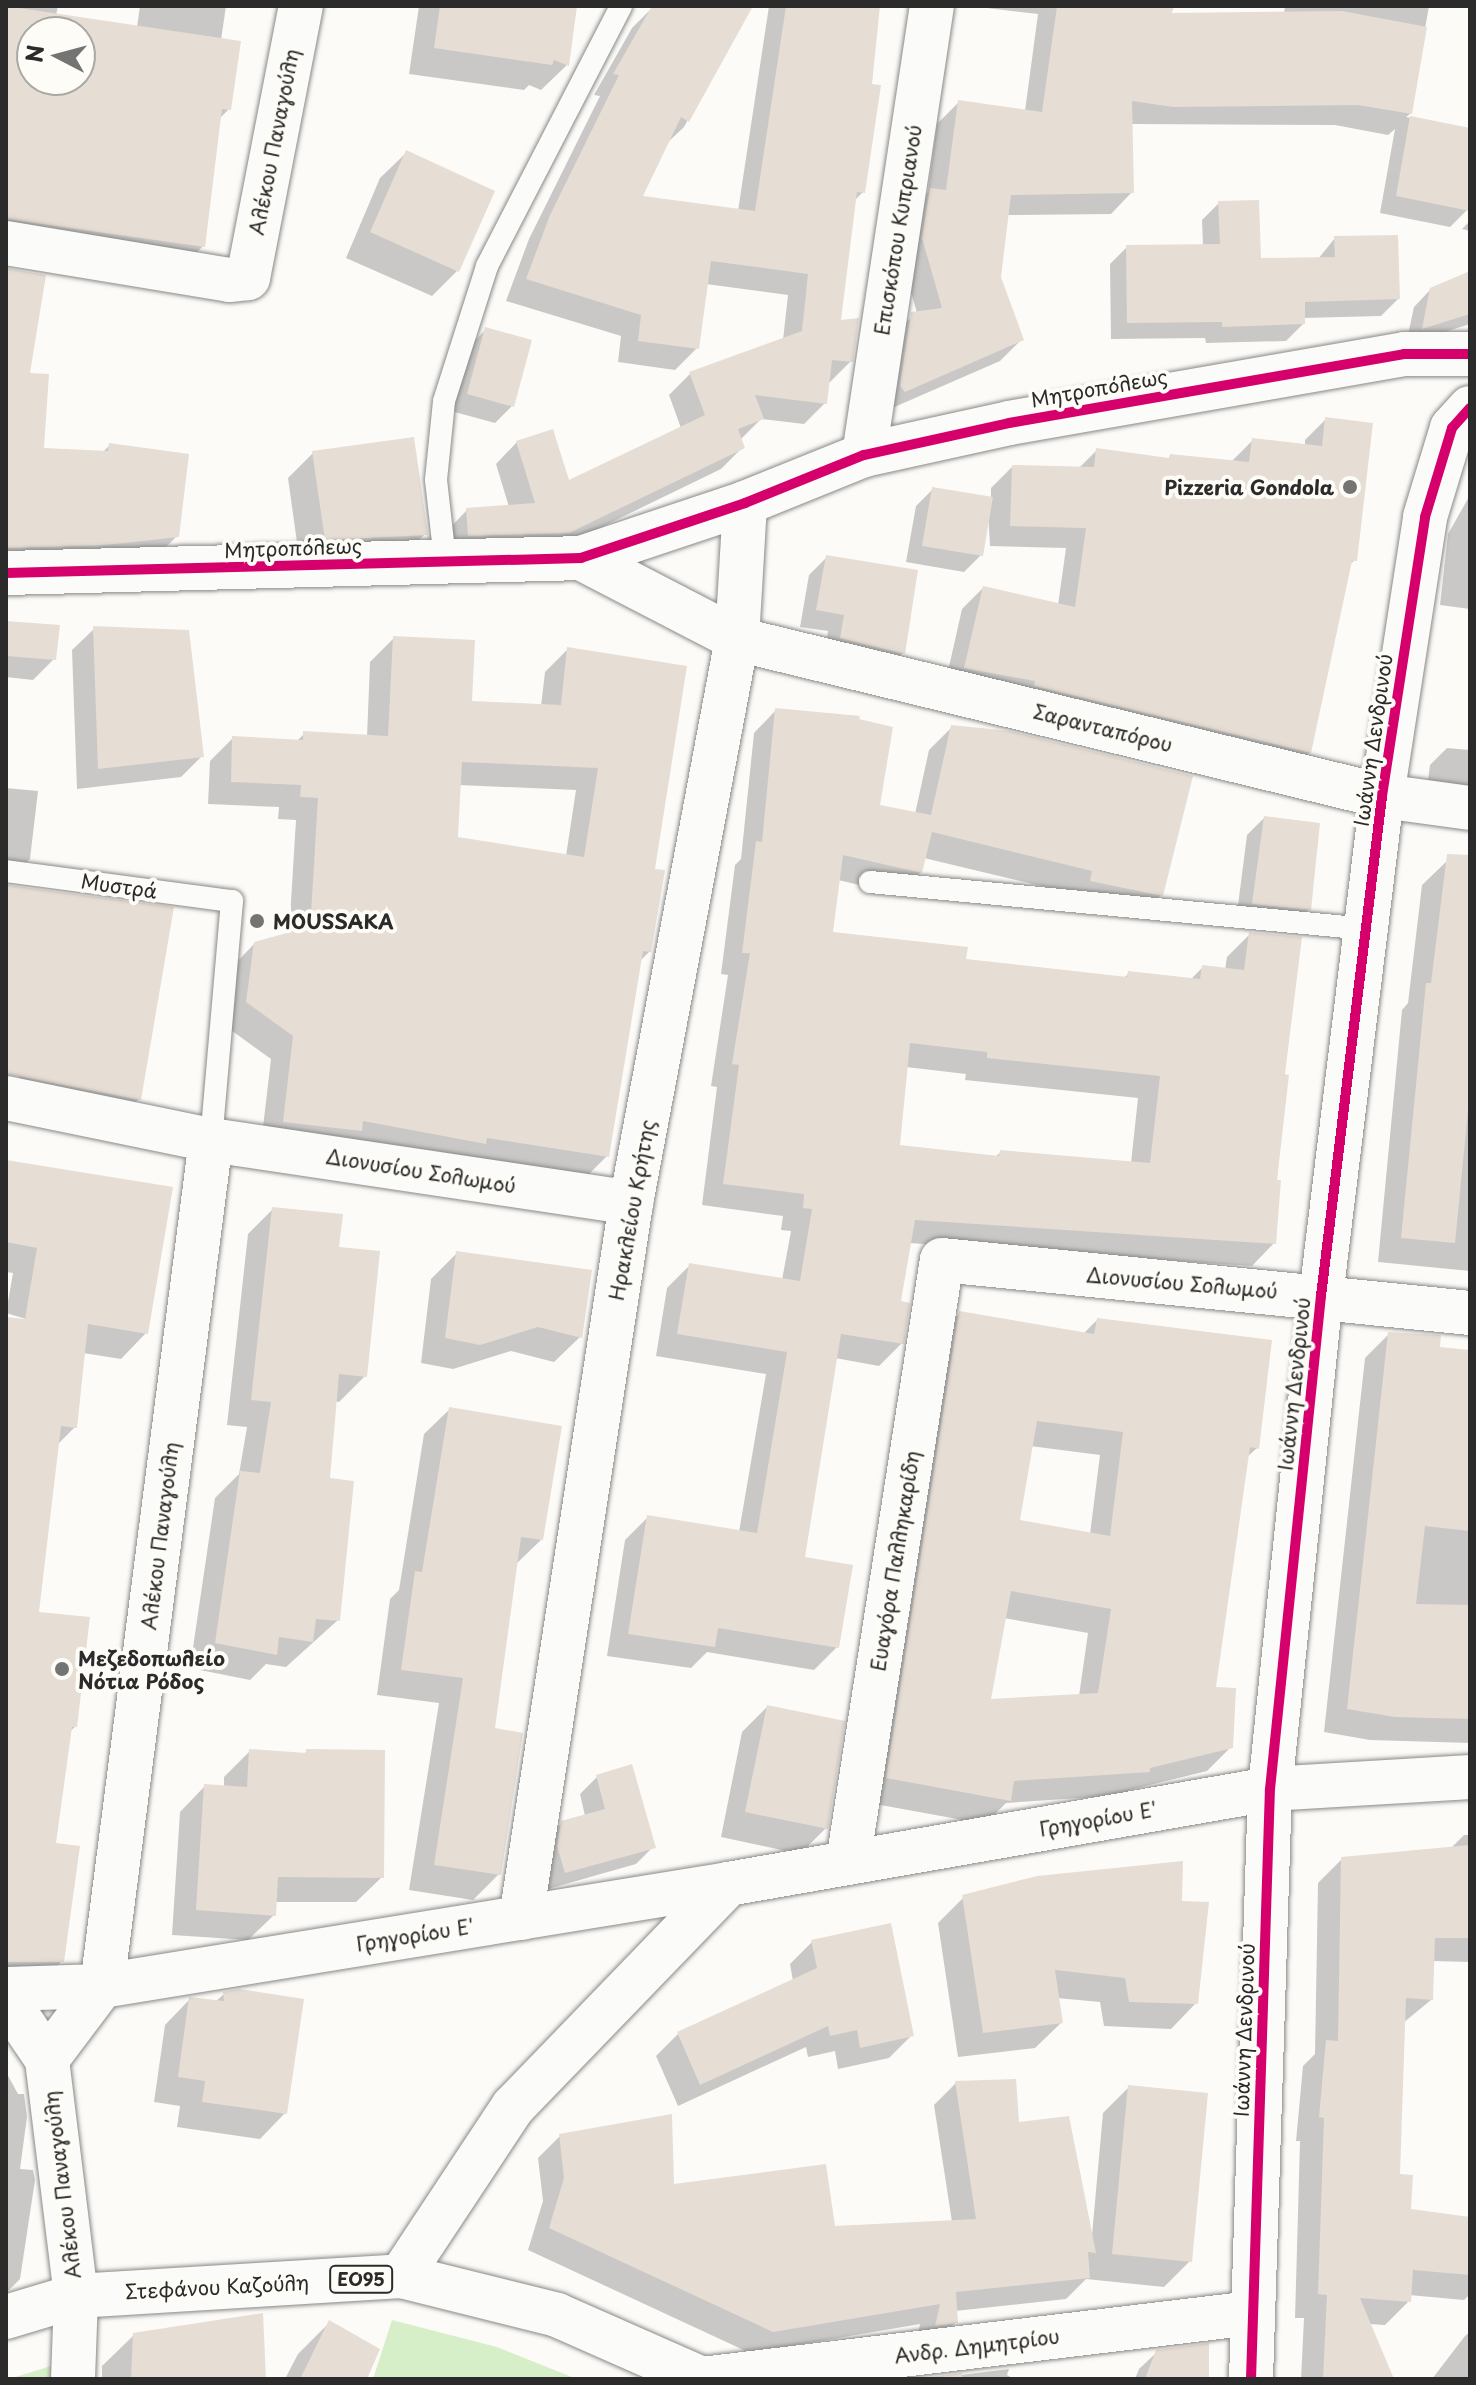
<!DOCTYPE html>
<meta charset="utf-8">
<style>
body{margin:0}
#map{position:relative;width:1476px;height:2385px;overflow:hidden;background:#fcfbf8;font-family:"Playpen Sans",sans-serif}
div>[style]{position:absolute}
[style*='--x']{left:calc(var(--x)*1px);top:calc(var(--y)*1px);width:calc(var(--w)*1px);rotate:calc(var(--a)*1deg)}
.green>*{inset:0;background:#d7efc9}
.shadow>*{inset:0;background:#0003}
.building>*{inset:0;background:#e6ddd4}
.roads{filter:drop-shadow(0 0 2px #898987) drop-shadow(0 0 2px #898987)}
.service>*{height:22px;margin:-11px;padding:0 11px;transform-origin:11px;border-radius:11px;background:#fbfbf9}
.minor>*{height:44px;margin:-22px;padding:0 22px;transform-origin:22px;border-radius:22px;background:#fbfbf9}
.tertiary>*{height:44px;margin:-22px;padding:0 22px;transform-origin:22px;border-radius:22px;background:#fbfbf9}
.secondary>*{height:44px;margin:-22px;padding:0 22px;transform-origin:22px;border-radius:22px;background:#fbfbf9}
.primary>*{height:44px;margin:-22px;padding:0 22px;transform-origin:22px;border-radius:22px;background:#fbfbf9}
.cycleway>*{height:10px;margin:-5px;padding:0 5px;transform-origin:5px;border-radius:5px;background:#d6006c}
.dots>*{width:22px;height:22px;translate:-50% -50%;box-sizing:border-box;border:4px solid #fdfcf7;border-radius:50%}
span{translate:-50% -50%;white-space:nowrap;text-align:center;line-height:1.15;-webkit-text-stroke:8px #fdfcf7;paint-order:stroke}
.shield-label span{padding:2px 6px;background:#fdfcf7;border:2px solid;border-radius:6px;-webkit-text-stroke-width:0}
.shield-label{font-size:18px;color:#2b2b2b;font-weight:700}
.street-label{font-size:20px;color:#2b2b2b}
.poi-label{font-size:20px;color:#2b2b2b;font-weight:700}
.right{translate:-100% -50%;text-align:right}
.left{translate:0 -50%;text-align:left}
.frame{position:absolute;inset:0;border:8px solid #2b2b2b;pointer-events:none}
.north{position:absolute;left:16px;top:16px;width:80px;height:80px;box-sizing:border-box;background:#fdfcf7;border:2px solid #a9a8a5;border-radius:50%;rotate:276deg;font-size:22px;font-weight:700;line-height:32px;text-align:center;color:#2b2b2b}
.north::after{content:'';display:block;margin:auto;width:28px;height:36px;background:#747473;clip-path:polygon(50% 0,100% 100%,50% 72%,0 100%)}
</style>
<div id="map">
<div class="green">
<div style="clip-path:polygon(392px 2320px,497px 2347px,577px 2379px,373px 2379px)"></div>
<div style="clip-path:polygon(67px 2361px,66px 2379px,9px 2379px)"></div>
</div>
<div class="shadow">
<div style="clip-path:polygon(evenodd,6px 6px,58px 6px,56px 15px,137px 27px,140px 6px,226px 6px,221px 40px,229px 109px,218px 120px,203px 246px,183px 267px,6px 241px,6px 6px,32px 32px,80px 32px,80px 80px,32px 80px,32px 32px)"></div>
<div style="clip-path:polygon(419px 6px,575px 6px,567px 65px,541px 90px,529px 85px,524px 90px,409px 74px)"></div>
<div style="clip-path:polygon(751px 6px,684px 127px,665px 145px,640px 198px,738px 211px,769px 6px,878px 6px,863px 192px,854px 201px,839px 323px,851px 361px,829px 383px,825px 403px,804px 424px,761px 419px,740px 440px,743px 447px,721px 469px,546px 554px,447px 557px,446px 532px,467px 510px,509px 507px,496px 464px,517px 442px,567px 483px,681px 428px,669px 395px,690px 374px,783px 340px,788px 295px,706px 284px,697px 348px,675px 370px,618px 362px,621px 336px,506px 301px,529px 239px,600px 96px,594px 95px,632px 28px,653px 7px)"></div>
<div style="clip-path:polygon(970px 6px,1165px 6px,1170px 15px,1284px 14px,1285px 6px,1429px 6px,1410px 114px,1406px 117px,1470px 130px,1467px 210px,1450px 227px,1380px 213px,1395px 129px,1388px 135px,1335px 125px,1131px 124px,1132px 192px,1111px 214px,1006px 215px,999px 277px,1022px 339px,1000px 361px,883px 412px,890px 335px,917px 313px,902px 260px,909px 211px,928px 192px,937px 124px,959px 102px,1025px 111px,1038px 14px)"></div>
<div style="clip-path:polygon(406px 153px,457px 271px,432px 296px,346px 258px,380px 178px)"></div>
<div style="clip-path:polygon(1219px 203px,1259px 260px,1318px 259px,1335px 238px,1398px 299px,1381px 316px,1303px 318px,1303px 324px,1286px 341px,1206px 343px,1205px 338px,1111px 339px,1110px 264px,1127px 247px,1203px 246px,1202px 220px)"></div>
<div style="clip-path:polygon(1470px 221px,1470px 231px,1462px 229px)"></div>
<div style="clip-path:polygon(6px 268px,42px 450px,102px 453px,110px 445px,177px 536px,156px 557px,6px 567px)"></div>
<div style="clip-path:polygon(1470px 273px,1470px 324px,1406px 344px,1414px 307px,1431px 289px)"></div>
<div style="clip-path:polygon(486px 329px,512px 406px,495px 423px,451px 411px,469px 347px)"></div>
<div style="clip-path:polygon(1326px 419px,1355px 560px,1348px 566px,1310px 752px,1289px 773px,944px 689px,962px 609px,983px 588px,1058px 605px,1066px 548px,990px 546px,988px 511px,981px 555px,964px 572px,906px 562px,916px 506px,933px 489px,991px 499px,991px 488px,1012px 467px,1078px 469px,1097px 450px,1168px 459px,1170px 456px,1232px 461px,1253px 440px,1305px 446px,1305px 440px)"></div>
<div style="clip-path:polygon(313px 453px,425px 534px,400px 559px,300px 564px,288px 478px)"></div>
<div style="clip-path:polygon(1470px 495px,1470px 609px,1440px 605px,1448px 534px)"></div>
<div style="clip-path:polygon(827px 557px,903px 653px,886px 670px,824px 655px,828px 631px,800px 627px,809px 575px)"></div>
<div style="clip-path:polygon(6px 623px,54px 659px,33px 680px,6px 677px)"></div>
<div style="clip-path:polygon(94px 629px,202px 756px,181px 777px,77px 789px,72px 650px)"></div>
<div style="clip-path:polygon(evenodd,393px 639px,470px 703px,541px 706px,545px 672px,568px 649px,652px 870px,650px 951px,639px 962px,607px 1156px,584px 1179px,261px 1144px,271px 1059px,224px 1025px,232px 967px,255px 943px,289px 934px,296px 820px,278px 819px,279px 807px,208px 804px,210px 761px,233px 738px,296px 742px,304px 734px,367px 737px,370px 662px,393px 639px,459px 785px,576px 790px,566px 856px,456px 839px,459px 785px)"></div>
<div style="clip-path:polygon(evenodd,776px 710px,878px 807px,915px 814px,929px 750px,952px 727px,1161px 895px,1138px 917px,1071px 893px,924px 858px,921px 872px,898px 894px,838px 880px,831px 934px,964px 961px,1123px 979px,1129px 973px,1190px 980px,1203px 967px,1225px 970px,1227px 957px,1250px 934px,1282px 1076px,1274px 1243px,1252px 1266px,909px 1243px,899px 1303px,902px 1343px,879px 1366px,835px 1358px,802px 1558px,837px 1647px,814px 1670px,707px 1652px,691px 1668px,607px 1656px,625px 1540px,648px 1517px,739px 1532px,766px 1374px,656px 1356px,667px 1288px,690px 1265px,782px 1280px,791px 1231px,781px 1230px,783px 1216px,702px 1205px,717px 1087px,711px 1086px,728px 975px,721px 974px,735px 865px,741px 859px,754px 733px,776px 710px,906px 1067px,966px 1074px,965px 1080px,1138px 1098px,1131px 1163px,1001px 1152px,995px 1157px,898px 1146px,906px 1067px)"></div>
<div style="clip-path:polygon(1447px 748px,1470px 750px,1470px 808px,1426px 796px,1430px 765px)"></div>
<div style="clip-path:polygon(6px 788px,38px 791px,30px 859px,9px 880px,6px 880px)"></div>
<div style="clip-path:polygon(1264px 818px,1309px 909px,1292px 926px,1236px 921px,1247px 835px)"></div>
<div style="clip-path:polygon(1447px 861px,1470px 864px,1470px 1271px,1378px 1262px,1402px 1010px,1408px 1003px,1422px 885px)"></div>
<div style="clip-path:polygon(6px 885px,172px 909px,139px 1099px,118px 1120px,16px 1099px,25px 1036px,6px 1056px)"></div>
<div style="clip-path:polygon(6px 1162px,146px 1333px,121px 1359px,83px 1353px,75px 1427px,57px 1445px,37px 1613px,75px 1727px,69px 1732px,54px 1845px,62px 1961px,38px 1986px,6px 1987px,6px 1319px,26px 1319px,6px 1313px,13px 1273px,6px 1272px)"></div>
<div style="clip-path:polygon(273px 1209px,337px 1249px,365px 1376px,339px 1402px,334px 1401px,328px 1480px,338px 1620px,286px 1667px,266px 1664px,250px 1680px,190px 1668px,215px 1498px,239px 1474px,247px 1427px,227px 1425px,248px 1234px)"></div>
<div style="clip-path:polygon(456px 1254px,580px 1337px,554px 1362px,511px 1351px,453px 1369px,421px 1363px,431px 1279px)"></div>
<div style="clip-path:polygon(evenodd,960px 1313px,1083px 1334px,1097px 1320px,1257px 1448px,1246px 1458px,1214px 1689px,1231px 1747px,1207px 1771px,1129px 1790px,1124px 1795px,1006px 1803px,985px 1824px,864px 1802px,936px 1337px,960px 1313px,1030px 1446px,1100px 1455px,1090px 1534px,1018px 1521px,1030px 1446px,960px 1313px,1004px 1618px,1088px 1633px,1079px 1696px,989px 1702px,1004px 1618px)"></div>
<div style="clip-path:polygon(1389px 1334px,1437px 1349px,1470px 1352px,1470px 1743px,1370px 1740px,1324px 1732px,1365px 1358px)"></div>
<div style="clip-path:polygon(450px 1409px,541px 1540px,515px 1565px,493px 1730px,499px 1874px,473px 1900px,409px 1890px,439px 1703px,377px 1695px,390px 1599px,399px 1590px,424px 1434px)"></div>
<div style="clip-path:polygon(767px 1707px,826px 1828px,800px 1854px,721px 1837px,742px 1732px)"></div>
<div style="clip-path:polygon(250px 1751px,303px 1755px,307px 1751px,382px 1877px,356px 1902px,275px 1902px,274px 1915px,248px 1940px,172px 1935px,180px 1812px,205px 1786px,224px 1787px,224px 1777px)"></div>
<div style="clip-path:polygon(597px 1777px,653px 1847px,636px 1864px,548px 1889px,541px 1864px,545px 1840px,562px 1823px,585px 1816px,580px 1794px)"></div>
<div style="clip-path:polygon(1464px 1835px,1470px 1835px,1470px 1962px,1432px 1961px,1431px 2000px,1403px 2023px,1398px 2176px,1409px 2211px,1470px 2219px,1470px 2294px,1464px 2300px,1409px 2295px,1409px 2301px,1385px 2325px,1369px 2324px,1392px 2379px,1301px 2379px,1304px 2318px,1295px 2318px,1300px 2141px,1296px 2141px,1303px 2066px,1315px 2054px,1318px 1883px,1342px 1859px,1450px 1849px)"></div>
<div style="clip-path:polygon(964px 1897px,1180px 1902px,1196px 2003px,1171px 2029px,1104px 2026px,1100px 2002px,1057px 1998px,1061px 2023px,1035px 2048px,958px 2057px,938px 1923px)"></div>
<div style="clip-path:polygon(812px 1942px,912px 2035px,889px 2058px,838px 2069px,835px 2051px,808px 2057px,806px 2047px,678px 2106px,656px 2056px,678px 2034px,793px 1981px,790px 1964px)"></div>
<div style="clip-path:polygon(224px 1994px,285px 2113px,260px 2139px,177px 2127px,180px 2106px,154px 2102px,165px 2025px,190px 1999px,215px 2002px)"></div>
<div style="clip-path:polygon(6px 2072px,18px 2094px,24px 2094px,27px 2117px,20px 2169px,33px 2170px,35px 2180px,20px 2279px,6px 2293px)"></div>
<div style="clip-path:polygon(956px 2083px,1018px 2125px,1092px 2235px,1103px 2113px,1129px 2087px,1190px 2261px,1164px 2287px,1086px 2279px,1066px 2299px,955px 2311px,956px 2322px,934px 2344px,915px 2347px,920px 2324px,750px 2353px,528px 2250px,543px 2201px,538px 2158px,560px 2136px,672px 2186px,833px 2228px,952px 2222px,934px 2105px)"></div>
<div style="clip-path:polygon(329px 2323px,365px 2379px,285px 2379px,298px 2354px)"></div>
<div style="clip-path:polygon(1470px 2332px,1470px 2379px,1432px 2379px,1465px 2336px)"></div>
<div style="clip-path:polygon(134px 2335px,264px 2379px,102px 2379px,102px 2366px)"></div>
<div style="clip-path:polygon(1157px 2352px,1207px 2379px,1135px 2379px,1139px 2369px)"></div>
<div style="clip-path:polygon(1009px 2369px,1007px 2375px,1014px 2379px,929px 2379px)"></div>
</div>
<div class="building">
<div style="clip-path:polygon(evenodd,6px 6px,241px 41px,231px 110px,222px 109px,205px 247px,6px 219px,6px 6px,32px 32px,80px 32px,80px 80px,32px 80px,32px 32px)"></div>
<div style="clip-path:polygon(440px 6px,577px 6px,569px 66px,554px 60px,552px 65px,434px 48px)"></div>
<div style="clip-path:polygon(652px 6px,753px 6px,689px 122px,681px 117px,643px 196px,755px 211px,786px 6px,880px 6px,872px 84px,881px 85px,865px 193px,857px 192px,841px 320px,859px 318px,853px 362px,832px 360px,827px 404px,755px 395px,764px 419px,738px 429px,745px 448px,569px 533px,468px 536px,466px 508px,535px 503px,516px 441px,553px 429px,569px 480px,705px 415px,689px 372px,802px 331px,808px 274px,711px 261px,699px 349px,638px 341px,641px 315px,526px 279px,550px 215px,619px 75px,613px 74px)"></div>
<div style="clip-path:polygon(1057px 6px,1174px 6px,1172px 13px,1342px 11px,1427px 27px,1412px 114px,1358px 105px,1173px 107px,1132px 101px,1134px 193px,1011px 195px,1001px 277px,1024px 340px,905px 392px,900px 386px,911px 312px,942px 308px,922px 238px,930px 188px,946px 190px,958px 100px,1042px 112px)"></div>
<div style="clip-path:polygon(1410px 116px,1470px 128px,1470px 211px,1396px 196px)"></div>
<div style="clip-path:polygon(406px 150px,495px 191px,459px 272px,370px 232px)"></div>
<div style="clip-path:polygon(1259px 200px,1261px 258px,1335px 257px,1334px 236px,1398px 235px,1400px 299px,1305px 302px,1305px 324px,1222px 327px,1222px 322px,1127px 323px,1126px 245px,1220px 244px,1218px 201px)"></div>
<div style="clip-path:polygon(6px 268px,46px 275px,30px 373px,49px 374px,44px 448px,108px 451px,109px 443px,189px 454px,179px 537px,106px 545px,6px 548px)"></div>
<div style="clip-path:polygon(1470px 271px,1470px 314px,1422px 329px,1430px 288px)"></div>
<div style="clip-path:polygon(485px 327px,532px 340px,514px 407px,467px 394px)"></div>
<div style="clip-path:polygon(1325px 417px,1373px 423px,1357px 561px,1352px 561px,1311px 753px,1034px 686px,1035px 681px,964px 668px,983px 586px,1075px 607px,1086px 528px,1010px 526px,1012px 465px,1094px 467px,1096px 448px,1169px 458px,1170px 454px,1249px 462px,1252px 438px,1322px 446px)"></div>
<div style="clip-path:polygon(414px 437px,428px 535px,325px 540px,312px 451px)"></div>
<div style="clip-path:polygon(932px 487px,993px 497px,983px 556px,922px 546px)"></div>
<div style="clip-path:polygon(826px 555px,918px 570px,905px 654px,840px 638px,844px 615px,816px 610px)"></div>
<div style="clip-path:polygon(6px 621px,60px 625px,56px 660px,6px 656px)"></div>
<div style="clip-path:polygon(93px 626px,189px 630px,204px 757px,98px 769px)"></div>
<div style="clip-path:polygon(evenodd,393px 636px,475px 640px,472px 701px,561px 705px,567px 647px,687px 666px,655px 869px,665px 870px,651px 952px,643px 951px,609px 1157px,487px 1138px,486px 1144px,363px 1121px,362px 1131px,283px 1122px,293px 1036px,246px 1002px,254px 942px,305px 928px,307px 914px,311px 914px,318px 798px,300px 797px,301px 785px,231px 782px,232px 736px,303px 740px,303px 731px,388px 736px,393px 636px,462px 762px,598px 768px,584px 857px,458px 837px,462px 762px)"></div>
<div style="clip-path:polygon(evenodd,775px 708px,860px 716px,859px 719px,893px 727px,880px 805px,931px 815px,951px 725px,1010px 731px,1193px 776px,1163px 896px,1090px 881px,1092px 871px,932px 832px,922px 873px,843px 855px,833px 932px,968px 947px,966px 959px,1127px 977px,1128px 971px,1200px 979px,1202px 965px,1244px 970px,1249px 932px,1302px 937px,1285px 1074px,1289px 1075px,1277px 1180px,1281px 1180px,1276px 1244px,915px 1220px,901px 1301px,910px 1303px,904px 1344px,841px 1334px,805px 1557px,853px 1565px,839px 1648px,718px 1628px,715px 1647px,628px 1634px,647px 1515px,757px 1533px,787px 1352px,677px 1334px,689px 1263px,800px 1281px,812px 1209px,803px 1208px,804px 1194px,723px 1184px,739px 1065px,732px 1064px,750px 953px,742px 953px,756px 841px,762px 842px,775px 708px,910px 1043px,987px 1052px,987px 1058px,1160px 1076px,1150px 1163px,1000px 1150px,999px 1156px,900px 1145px,910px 1043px)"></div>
<div style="clip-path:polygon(1264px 816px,1320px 823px,1311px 910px,1252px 904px)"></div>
<div style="clip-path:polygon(1447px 854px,1470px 855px,1470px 1090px,1455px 1243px,1401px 1238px,1426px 983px,1431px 983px)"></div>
<div style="clip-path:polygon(6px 885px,174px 907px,141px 1100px,6px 1074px)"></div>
<div style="clip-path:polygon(6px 1160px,173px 1187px,148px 1334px,88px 1324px,77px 1428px,61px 1426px,39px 1612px,90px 1617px,77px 1727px,72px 1727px,56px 1843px,80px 1846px,64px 1962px,6px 1962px,6px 1317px,25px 1319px,37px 1248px,6px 1242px)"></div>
<div style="clip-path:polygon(272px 1207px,343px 1214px,339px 1247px,380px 1251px,367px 1377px,339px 1374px,330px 1478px,354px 1481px,340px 1621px,316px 1619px,313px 1642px,279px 1637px,277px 1655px,215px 1643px,240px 1471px,260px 1473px,271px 1402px,251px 1400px)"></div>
<div style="clip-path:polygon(456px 1251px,592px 1270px,582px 1338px,538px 1327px,480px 1345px,445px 1338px)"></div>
<div style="clip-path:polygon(evenodd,959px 1311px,1094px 1334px,1097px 1318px,1272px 1340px,1259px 1449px,1250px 1447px,1216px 1687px,1236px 1688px,1233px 1748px,1150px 1768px,1150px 1772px,1014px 1781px,1011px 1801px,886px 1778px,959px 1311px,1037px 1421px,1123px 1432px,1110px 1536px,1020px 1520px,1037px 1421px,959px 1311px,1011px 1591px,1111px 1609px,1098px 1693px,991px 1699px,1011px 1591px)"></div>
<div style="clip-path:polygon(1388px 1332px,1441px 1335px,1440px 1347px,1470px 1350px,1470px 1531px,1425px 1526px,1416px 1604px,1470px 1605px,1470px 1719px,1395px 1717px,1347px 1709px)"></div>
<div style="clip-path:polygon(449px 1407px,562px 1426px,543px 1540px,521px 1537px,495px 1728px,523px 1733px,501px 1875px,434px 1865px,463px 1678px,401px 1670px,415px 1571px,422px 1572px)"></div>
<div style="clip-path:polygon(767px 1705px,845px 1721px,828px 1829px,745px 1812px)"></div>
<div style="clip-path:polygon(249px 1749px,306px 1753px,306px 1749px,385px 1750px,384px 1878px,278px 1877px,276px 1916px,196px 1910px,204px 1784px,247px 1787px)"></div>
<div style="clip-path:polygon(632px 1764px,656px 1848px,565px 1873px,557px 1846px,561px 1821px,605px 1809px,596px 1775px)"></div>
<div style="clip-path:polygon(1470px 1845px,1470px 1938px,1435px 1938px,1433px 2000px,1406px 1998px,1400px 2174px,1413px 2175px,1411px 2209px,1470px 2217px,1470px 2275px,1413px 2270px,1411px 2302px,1360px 2298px,1394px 2379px,1323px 2379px,1327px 2295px,1318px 2294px,1324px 2118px,1319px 2117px,1326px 2040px,1338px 2041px,1341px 1857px)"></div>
<div style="clip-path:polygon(1183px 1861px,1182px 1901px,1209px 1902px,1198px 2004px,1129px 2002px,1125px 1978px,1055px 1970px,1063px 2023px,983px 2033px,962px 1895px,1037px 1876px)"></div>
<div style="clip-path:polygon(891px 1923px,914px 2036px,860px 2048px,857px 2030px,830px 2036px,828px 2026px,700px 2085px,677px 2032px,817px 1968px,811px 1940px)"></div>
<div style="clip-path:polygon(239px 1989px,304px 1999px,287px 2114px,202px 2102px,205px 2081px,178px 2077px,189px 1997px,224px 2001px,223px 1992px)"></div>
<div style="clip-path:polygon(1016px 2079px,1019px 2122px,1069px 2116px,1096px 2253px,1088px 2252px,1090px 2278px,956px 2292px,958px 2323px,935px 2326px,940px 2304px,773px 2332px,549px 2228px,564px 2178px,559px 2134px,672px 2114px,674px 2184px,826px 2164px,835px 2226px,976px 2219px,955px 2081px)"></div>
<div style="clip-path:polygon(1128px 2085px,1208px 2093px,1192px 2262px,1112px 2254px)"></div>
<div style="clip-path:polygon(263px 2313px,266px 2379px,131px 2379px,133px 2333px)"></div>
<div style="clip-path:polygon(329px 2320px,380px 2349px,367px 2379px,300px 2379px)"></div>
<div style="clip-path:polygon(1209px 2343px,1209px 2379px,1145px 2379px,1156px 2350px)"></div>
<div style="clip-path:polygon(962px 2373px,962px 2379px,923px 2379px,923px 2378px)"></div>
</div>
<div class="roads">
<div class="service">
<div style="--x:445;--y:560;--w:81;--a:-96.4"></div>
<div style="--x:436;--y:480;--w:79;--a:-84.2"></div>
<div style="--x:444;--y:401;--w:142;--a:-72.3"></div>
<div style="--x:487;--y:266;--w:292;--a:-62.7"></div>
<div style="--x:6;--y:871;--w:228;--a:7.6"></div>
<div style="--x:232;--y:901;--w:240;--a:95"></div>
<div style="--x:870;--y:882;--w:498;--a:5.4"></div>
</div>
<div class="minor">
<div style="--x:6;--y:243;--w:226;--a:9.4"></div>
<div style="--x:229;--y:280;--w:19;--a:-6"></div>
<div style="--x:248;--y:278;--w:277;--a:-79"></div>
<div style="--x:864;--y:455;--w:454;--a:-81.4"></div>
<div style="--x:581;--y:558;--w:176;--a:27.4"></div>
<div style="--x:737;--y:639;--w:664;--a:13.68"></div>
<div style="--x:1382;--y:796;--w:89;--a:7.8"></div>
<div style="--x:6;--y:573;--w:575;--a:-1.49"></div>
<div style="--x:581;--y:558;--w:173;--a:-18.5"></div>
<div style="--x:745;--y:503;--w:128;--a:-22"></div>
<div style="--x:864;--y:455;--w:148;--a:-12.4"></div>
<div style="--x:1009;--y:423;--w:401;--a:-9.9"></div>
<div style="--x:1404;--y:354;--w:66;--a:0"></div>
<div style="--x:6;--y:1098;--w:209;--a:11.6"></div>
<div style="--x:211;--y:1140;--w:425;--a:8.5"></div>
<div style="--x:848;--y:1862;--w:609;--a:-81.13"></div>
<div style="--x:942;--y:1260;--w:531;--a:5.73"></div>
<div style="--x:521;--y:1918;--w:723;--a:-81.25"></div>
<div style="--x:631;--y:1203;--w:574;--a:-79.36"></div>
<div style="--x:737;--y:639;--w:136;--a:-86.6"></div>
<div style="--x:6;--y:1989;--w:96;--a:-1.8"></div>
<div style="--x:102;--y:1986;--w:634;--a:-9.25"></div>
<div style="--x:6;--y:1999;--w:73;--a:55.7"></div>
<div style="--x:73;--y:2379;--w:83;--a:-87.9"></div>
<div style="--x:76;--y:2296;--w:239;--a:-97"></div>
<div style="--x:47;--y:2059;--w:91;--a:-53"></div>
<div style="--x:102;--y:1986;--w:853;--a:-82.66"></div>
<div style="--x:702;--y:2379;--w:554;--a:-6.84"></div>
</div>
<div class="tertiary">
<div style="--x:1251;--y:2379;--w:590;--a:-88.16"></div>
<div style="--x:1270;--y:1789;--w:496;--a:-84.1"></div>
<div style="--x:1321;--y:1296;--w:504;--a:-83.04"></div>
<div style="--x:1382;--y:796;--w:282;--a:-81.2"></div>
<div style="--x:1425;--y:517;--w:93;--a:-73.1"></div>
<div style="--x:1452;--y:428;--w:27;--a:-48"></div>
</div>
<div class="secondary">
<div style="--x:401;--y:2276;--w:203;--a:-56.5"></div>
<div style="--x:513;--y:2107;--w:310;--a:-46"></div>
<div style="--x:728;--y:1884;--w:550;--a:-9.94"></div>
<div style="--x:1270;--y:1789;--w:200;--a:-3.4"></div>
</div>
<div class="primary">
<div style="--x:6;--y:2317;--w:73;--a:-16.7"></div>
<div style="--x:76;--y:2296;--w:326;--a:-3.5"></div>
<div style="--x:401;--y:2276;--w:161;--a:14"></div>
<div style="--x:557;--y:2315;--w:158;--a:23.8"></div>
</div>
</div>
<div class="cycleway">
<div style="--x:6;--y:573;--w:575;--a:-1.49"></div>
<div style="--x:581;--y:558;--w:173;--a:-18.5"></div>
<div style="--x:745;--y:503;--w:128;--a:-22"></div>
<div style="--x:864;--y:455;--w:148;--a:-12.4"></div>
<div style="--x:1009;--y:423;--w:401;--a:-9.9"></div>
<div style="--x:1404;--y:354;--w:66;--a:0"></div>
<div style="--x:1251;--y:2379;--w:590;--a:-88.16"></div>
<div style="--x:1270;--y:1789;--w:496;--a:-84.1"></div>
<div style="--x:1321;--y:1296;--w:504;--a:-83.04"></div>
<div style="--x:1382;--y:796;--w:282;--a:-81.2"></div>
<div style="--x:1425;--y:517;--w:93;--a:-73.1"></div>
<div style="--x:1452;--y:428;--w:27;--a:-48"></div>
</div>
<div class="dots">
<div style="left:1350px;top:487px;background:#747473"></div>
<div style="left:257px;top:921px;background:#747473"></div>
<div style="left:62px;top:1669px;background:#747473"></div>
</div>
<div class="shield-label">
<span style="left:361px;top:2279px">ΕΟ95</span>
</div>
<div class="street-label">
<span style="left:274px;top:142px;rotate:-79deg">Αλέκου Παναγούλη</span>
<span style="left:898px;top:230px;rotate:-81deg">Επισκόπου Κυπριανού</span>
<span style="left:1099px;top:388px;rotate:-10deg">Μητροπόλεως</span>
<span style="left:293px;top:548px;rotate:-2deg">Μητροπόλεως</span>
<span style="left:1103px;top:728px;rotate:14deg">Σαρανταπόρου</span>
<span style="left:1373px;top:740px;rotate:-82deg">Ιωάννη Δενδρινού</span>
<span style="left:119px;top:886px;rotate:8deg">Μυστρά</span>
<span style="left:421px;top:1171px;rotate:9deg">Διονυσίου Σολωμού</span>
<span style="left:632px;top:1210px;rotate:-80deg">Ηρακλείου Κρήτης</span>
<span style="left:1182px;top:1283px;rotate:5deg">Διονυσίου Σολωμού</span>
<span style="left:1294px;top:1384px;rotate:-84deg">Ιωάννη Δενδρινού</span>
<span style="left:160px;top:1536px;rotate:-83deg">Αλέκου Παναγούλη</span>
<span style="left:895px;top:1561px;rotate:-81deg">Ευαγόρα Παλληκαρίδη</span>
<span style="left:1098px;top:1819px;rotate:-10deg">Γρηγορίου Ε'</span>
<span style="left:415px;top:1935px;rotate:-9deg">Γρηγορίου Ε'</span>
<span style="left:1244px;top:2030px;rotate:-88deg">Ιωάννη Δενδρινού</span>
<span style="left:62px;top:2185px;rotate:-97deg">Αλέκου Παναγούλη</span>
<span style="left:217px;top:2287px;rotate:-3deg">Στεφάνου Καζούλη</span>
<span style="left:977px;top:2346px;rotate:-7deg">Ανδρ. Δημητρίου</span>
</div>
<div class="poi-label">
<span class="right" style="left:1334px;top:487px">Pizzeria Gondola</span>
<span class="left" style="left:273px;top:921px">MOUSSAKA</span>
<span class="left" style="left:78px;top:1670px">Μεζεδοπωλείο<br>Νότια Ρόδος</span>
</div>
<div class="frame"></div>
<div class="north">N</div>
</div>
